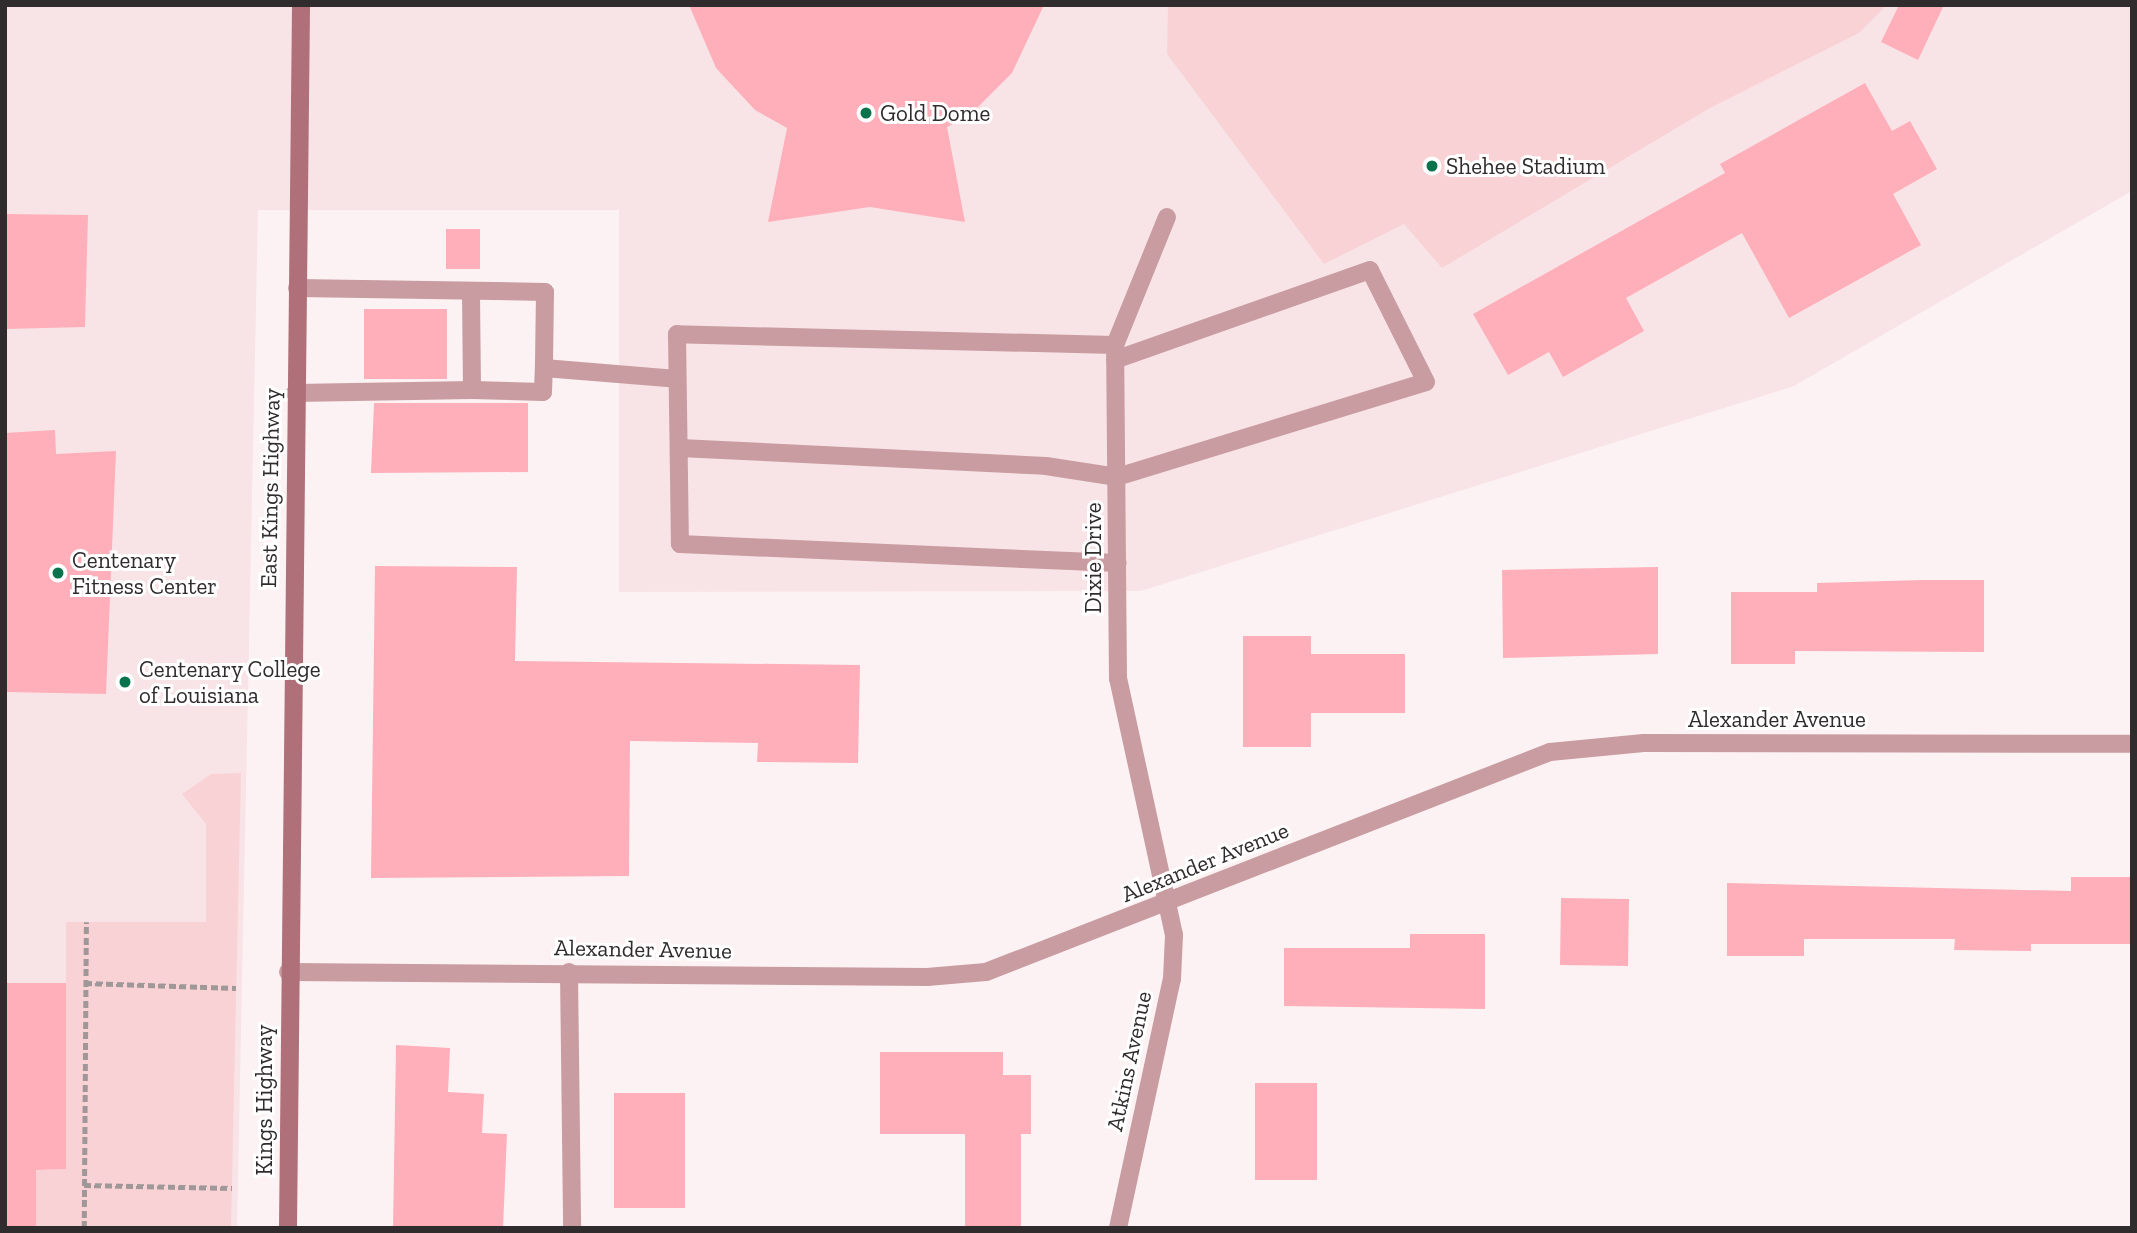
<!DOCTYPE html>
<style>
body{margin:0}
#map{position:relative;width:2137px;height:1233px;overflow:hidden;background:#fdf2f3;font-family:"Zilla Slab",serif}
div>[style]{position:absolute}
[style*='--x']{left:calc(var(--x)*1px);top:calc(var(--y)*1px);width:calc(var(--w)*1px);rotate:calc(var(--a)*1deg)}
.built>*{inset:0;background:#f8e4e6}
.green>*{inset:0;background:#f9d2d6}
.building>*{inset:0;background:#ffafba}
.path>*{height:4.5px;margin-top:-2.25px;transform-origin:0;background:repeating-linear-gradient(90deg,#9f9798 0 7px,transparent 0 10.5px)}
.service>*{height:18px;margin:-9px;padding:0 9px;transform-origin:9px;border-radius:9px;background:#c89ca1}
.minor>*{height:18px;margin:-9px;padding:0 9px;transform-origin:9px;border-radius:9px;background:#c89ca1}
.secondary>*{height:18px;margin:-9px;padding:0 9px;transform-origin:9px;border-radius:9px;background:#af7079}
.dots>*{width:19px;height:19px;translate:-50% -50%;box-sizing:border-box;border:4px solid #fff;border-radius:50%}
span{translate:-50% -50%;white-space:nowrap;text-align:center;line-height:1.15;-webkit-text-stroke:6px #fff;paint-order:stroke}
.poi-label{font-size:23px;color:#302c2d}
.left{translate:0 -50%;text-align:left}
.street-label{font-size:23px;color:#302c2d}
.frame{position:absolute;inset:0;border:7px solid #302c2d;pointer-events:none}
</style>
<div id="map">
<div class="built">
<div style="clip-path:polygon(5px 5px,2132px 5px,2132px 191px,1794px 386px,1141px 591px,619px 592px,619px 210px,258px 210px,237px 1228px,5px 1228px)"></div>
</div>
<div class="green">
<div style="clip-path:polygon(1168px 5px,1887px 5px,1859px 33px,1710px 108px,1442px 268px,1404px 224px,1324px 264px,1167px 54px)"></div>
<div style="clip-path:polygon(241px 773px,231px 1228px,36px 1228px,36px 1170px,66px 1169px,66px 922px,206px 922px,206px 824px,182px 794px,211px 774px)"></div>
</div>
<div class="building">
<div style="clip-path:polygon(689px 5px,1044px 5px,1012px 73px,969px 116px,947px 127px,965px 222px,870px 207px,768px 222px,787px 128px,755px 110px,716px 68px)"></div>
<div style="clip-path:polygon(1899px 5px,1944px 5px,1918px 60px,1881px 42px)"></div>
<div style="clip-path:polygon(1865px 83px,1892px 131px,1910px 121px,1937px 169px,1893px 194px,1921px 245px,1789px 318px,1742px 233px,1626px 298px,1644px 331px,1563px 377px,1549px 352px,1508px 375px,1473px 314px,1725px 173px,1720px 164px)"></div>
<div style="clip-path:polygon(5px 214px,88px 215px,85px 327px,5px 329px)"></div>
<div style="clip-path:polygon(446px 229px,480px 229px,480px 269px,446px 269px)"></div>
<div style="clip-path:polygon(364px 309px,447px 309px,447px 379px,364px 379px)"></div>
<div style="clip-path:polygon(374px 403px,528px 403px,528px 472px,371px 473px)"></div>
<div style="clip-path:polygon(55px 430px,56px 454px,116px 451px,106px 694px,5px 692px,5px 433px)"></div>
<div style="clip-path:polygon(375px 566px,517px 567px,515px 661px,860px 665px,858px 763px,757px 762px,758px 743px,630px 741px,629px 876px,371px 878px)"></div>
<div style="clip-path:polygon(1658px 567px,1658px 654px,1503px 658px,1502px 570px)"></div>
<div style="clip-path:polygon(1922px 580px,1984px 580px,1984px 652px,1795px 651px,1795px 664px,1731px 664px,1731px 592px,1817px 592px,1817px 583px)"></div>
<div style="clip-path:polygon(1243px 636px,1311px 636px,1311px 654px,1405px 654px,1405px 713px,1311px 713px,1311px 747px,1243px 747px)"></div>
<div style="clip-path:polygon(2071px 877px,2132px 877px,2132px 944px,2031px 944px,2031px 951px,1954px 950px,1955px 939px,1804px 939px,1804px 956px,1727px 956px,1727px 883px,2071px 891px)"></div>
<div style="clip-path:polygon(1561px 898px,1629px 899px,1628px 966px,1560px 965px)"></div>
<div style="clip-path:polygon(1410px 934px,1485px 934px,1485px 1009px,1284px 1006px,1284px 948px,1410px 948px)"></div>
<div style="clip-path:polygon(5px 983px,66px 983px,66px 1169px,36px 1170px,36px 1228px,5px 1228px)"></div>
<div style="clip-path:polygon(396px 1045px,450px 1048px,448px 1092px,484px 1094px,482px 1133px,507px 1134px,503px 1228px,393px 1228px)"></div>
<div style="clip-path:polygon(880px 1052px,1003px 1052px,1003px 1075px,1031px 1075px,1031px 1134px,1021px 1134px,1021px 1228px,965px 1228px,965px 1134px,880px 1134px)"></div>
<div style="clip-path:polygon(1255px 1083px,1317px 1083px,1317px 1180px,1255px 1180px)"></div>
<div style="clip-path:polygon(614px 1093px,685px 1093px,685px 1208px,614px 1208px)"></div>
</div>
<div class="path">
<div style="--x:85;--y:983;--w:151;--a:1.9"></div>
<div style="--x:84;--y:1185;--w:148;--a:1.2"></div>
<div style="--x:84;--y:1228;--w:306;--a:-89.6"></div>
</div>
<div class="service">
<div style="--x:297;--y:288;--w:248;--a:0.9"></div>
<div style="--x:545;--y:292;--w:76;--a:90.8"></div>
<div style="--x:544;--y:368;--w:133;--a:4.7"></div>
<div style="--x:1115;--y:345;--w:438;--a:-178.6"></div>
<div style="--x:677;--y:334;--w:210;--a:89.2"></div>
<div style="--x:680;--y:544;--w:438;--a:2.5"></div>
<div style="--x:472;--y:390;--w:71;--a:1.6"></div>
<div style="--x:543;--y:392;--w:24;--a:-88"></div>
<div style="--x:295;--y:393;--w:177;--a:-1"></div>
<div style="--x:472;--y:390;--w:99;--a:-90.6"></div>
<div style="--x:680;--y:448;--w:366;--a:2.8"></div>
<div style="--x:1046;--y:466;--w:72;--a:8.8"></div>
<div style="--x:1117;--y:477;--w:323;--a:-17.1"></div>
<div style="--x:1426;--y:382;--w:125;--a:-116.6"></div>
<div style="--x:1370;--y:270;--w:270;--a:160.6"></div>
<div style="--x:569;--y:972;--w:256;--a:89.3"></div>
</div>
<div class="minor">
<div style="--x:288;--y:972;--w:639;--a:0.45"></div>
<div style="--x:927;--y:977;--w:59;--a:-4.8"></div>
<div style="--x:986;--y:972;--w:605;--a:-21.31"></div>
<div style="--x:1550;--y:752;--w:94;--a:-5.5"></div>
<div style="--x:1644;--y:743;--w:488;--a:0.1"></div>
<div style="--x:1118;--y:1228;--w:255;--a:-77.8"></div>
<div style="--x:1172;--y:979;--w:44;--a:-87.4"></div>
<div style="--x:1174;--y:935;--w:262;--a:-102.3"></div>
<div style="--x:1118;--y:679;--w:334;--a:-90.5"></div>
<div style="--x:1115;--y:345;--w:138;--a:-67.9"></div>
</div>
<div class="secondary">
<div style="--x:288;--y:1228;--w:1223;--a:-89.39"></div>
</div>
<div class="dots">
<div style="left:866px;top:113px;background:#0a734b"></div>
<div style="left:1432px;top:166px;background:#0a734b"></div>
<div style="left:58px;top:573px;background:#0a734b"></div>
<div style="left:125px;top:682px;background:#0a734b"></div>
</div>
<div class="poi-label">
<span class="left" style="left:880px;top:113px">Gold Dome</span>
<span class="left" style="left:1446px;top:166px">Shehee Stadium</span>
<span class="left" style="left:72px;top:573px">Centenary<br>Fitness Center</span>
<span class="left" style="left:139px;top:682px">Centenary College<br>of Louisiana</span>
</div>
<div class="street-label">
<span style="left:270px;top:488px;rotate:-89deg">East Kings Highway</span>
<span style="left:1093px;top:558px;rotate:-90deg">Dixie Drive</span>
<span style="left:1777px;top:719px">Alexander Avenue</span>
<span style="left:1205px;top:862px;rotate:-22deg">Alexander Avenue</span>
<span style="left:643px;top:949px;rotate:1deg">Alexander Avenue</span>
<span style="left:1129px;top:1061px;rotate:-78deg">Atkins Avenue</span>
<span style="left:264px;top:1100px;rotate:-90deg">Kings Highway</span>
</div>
<div class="frame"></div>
</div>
